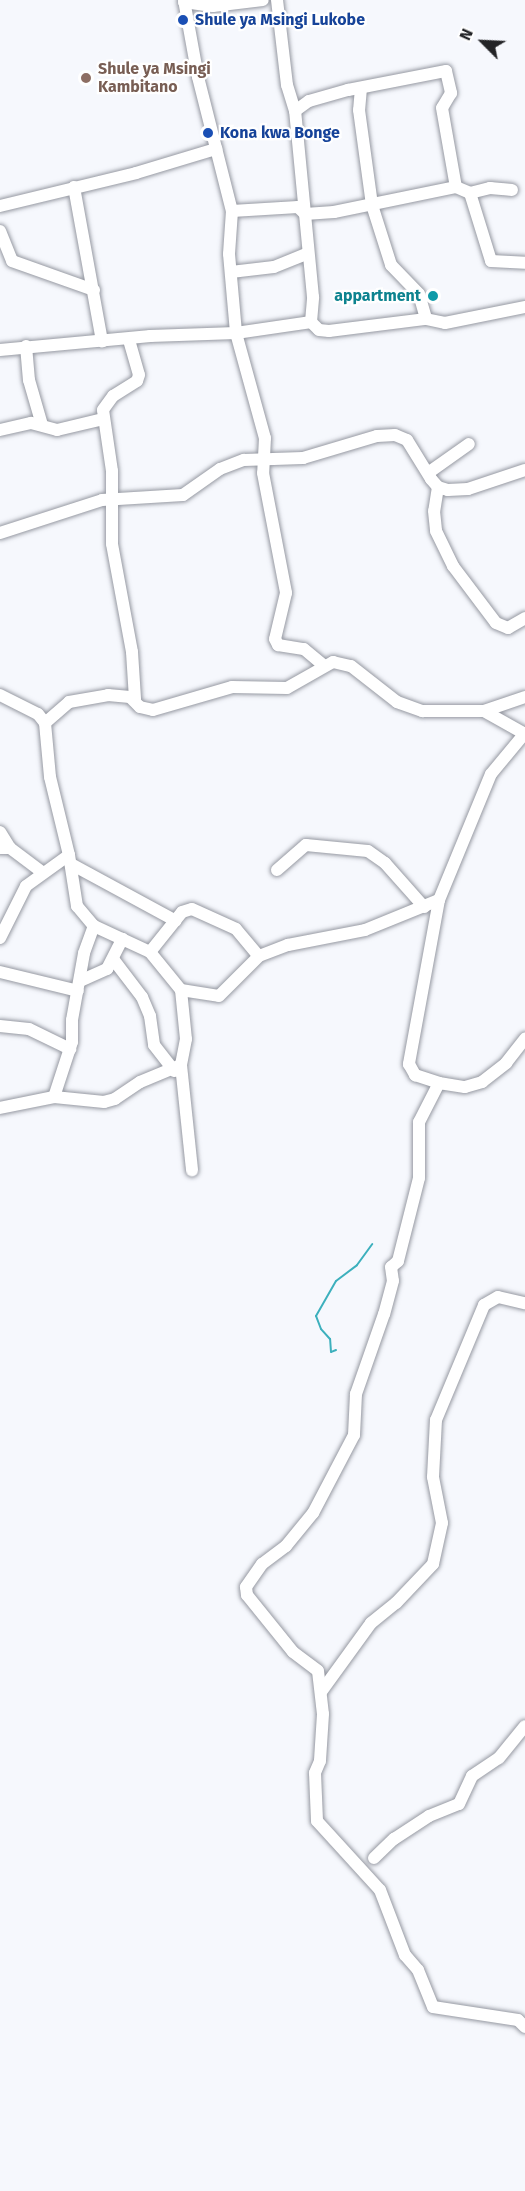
<!DOCTYPE html>
<style>
body{margin:0}
#map{position:relative;width:525px;height:2191px;overflow:hidden;background:#f6f8fd;font-family:"Fira Sans",sans-serif}
div>[style]{position:absolute}
[style*='--x']{left:calc(var(--x)*1px);top:calc(var(--y)*1px);width:calc(var(--w)*1px);rotate:calc(var(--a)*1deg)}
.stream>*{height:2px;margin:-1px;padding:0 1px;transform-origin:1px;border-radius:1px;background:#3db0bd}
.roads{filter:drop-shadow(0 0 2px #9699a2) drop-shadow(0 0 2px #9699a2)}
.minor>*{height:12px;margin:-6px;padding:0 6px;transform-origin:6px;border-radius:6px;background:#fff}
.dots>*{width:16px;height:16px;translate:-50% -50%;box-sizing:border-box;border:3px solid #fff;border-radius:50%}
span{translate:-50% -50%;white-space:nowrap;text-align:center;line-height:1.15;-webkit-text-stroke:4.5px #fff;paint-order:stroke}
.transit-label{font-size:16px;color:#164399;font-weight:700}
.left{translate:0 -50%;text-align:left}
.education-label{font-size:16px;color:#785e54;font-weight:700}
.culture-label{font-size:16px;color:#0d838f;font-weight:700}
.right{translate:-100% -50%;text-align:right}
.north{position:absolute;left:453px;top:12px;width:60px;height:60px;-webkit-text-stroke:4px #fff;paint-order:stroke;rotate:294deg;font-size:16px;font-weight:700;line-height:24px;text-align:center;color:#232427}
.north::after{content:'';display:block;margin:auto;width:21px;height:27px;background:#232427;clip-path:polygon(50% 0,100% 100%,50% 72%,0 100%)}
</style>
<div id="map">
<div class="stream">
<div style="--x:336;--y:1350;--w:5;--a:158"></div>
<div style="--x:331;--y:1352;--w:13;--a:-94"></div>
<div style="--x:330;--y:1339;--w:13;--a:-132"></div>
<div style="--x:321;--y:1329;--w:14;--a:-111"></div>
<div style="--x:316;--y:1316;--w:40;--a:-60.3"></div>
<div style="--x:336;--y:1281;--w:26;--a:-37"></div>
<div style="--x:357;--y:1265;--w:26;--a:-54"></div>
</div>
<div class="roads">
<div class="minor">
<div style="--x:184;--y:0;--w:78;--a:79.7"></div>
<div style="--x:198;--y:77;--w:138;--a:75.8"></div>
<div style="--x:232;--y:211;--w:43;--a:94"></div>
<div style="--x:229;--y:254;--w:79;--a:84.9"></div>
<div style="--x:236;--y:333;--w:109;--a:74.6"></div>
<div style="--x:265;--y:438;--w:35;--a:93"></div>
<div style="--x:263;--y:473;--w:122;--a:79.1"></div>
<div style="--x:286;--y:593;--w:47;--a:103.4"></div>
<div style="--x:275;--y:639;--w:7;--a:63"></div>
<div style="--x:278;--y:645;--w:26;--a:9"></div>
<div style="--x:304;--y:649;--w:26;--a:40"></div>
<div style="--x:184;--y:2;--w:29;--a:8"></div>
<div style="--x:213;--y:6;--w:50;--a:-6.8"></div>
<div style="--x:361;--y:88;--w:22;--a:95"></div>
<div style="--x:359;--y:110;--w:96;--a:82.2"></div>
<div style="--x:372;--y:205;--w:63;--a:72.4"></div>
<div style="--x:391;--y:265;--w:40;--a:46"></div>
<div style="--x:419;--y:294;--w:26;--a:74"></div>
<div style="--x:295;--y:111;--w:17;--a:-36"></div>
<div style="--x:309;--y:101;--w:41;--a:-15.8"></div>
<div style="--x:348;--y:90;--w:100;--a:-11"></div>
<div style="--x:446;--y:71;--w:23;--a:77"></div>
<div style="--x:451;--y:93;--w:17;--a:121"></div>
<div style="--x:442;--y:108;--w:80;--a:80"></div>
<div style="--x:74;--y:187;--w:157;--a:79.7"></div>
<div style="--x:470;--y:193;--w:71;--a:72.8"></div>
<div style="--x:491;--y:261;--w:34;--a:3"></div>
<div style="--x:0;--y:206;--w:140;--a:-13.6"></div>
<div style="--x:136;--y:173;--w:84;--a:-16.7"></div>
<div style="--x:232;--y:211;--w:66;--a:-3.5"></div>
<div style="--x:298;--y:207;--w:10;--a:45"></div>
<div style="--x:305;--y:214;--w:29;--a:-4"></div>
<div style="--x:334;--y:212;--w:125;--a:-11.6"></div>
<div style="--x:456;--y:187;--w:15;--a:23"></div>
<div style="--x:470;--y:193;--w:21;--a:-14"></div>
<div style="--x:490;--y:188;--w:22;--a:5"></div>
<div style="--x:0;--y:231;--w:32;--a:68"></div>
<div style="--x:12;--y:261;--w:87;--a:19.5"></div>
<div style="--x:231;--y:272;--w:43;--a:-6.6"></div>
<div style="--x:274;--y:267;--w:35;--a:-22"></div>
<div style="--x:311;--y:322;--w:11;--a:45"></div>
<div style="--x:319;--y:330;--w:10;--a:6"></div>
<div style="--x:329;--y:331;--w:98;--a:-7.1"></div>
<div style="--x:426;--y:319;--w:19;--a:12"></div>
<div style="--x:445;--y:323;--w:82;--a:-11.3"></div>
<div style="--x:129;--y:340;--w:36;--a:74"></div>
<div style="--x:139;--y:375;--w:6;--a:108"></div>
<div style="--x:137;--y:381;--w:28;--a:148"></div>
<div style="--x:113;--y:396;--w:17;--a:126"></div>
<div style="--x:103;--y:410;--w:62;--a:81.6"></div>
<div style="--x:112;--y:471;--w:73;--a:90"></div>
<div style="--x:112;--y:544;--w:110;--a:79.5"></div>
<div style="--x:132;--y:652;--w:47;--a:86.3"></div>
<div style="--x:26;--y:346;--w:34;--a:85"></div>
<div style="--x:29;--y:380;--w:47;--a:73.9"></div>
<div style="--x:0;--y:350;--w:151;--a:-5.3"></div>
<div style="--x:150;--y:336;--w:86;--a:-2"></div>
<div style="--x:236;--y:333;--w:76;--a:-8.3"></div>
<div style="--x:311;--y:322;--w:25;--a:-85"></div>
<div style="--x:313;--y:297;--w:187;--a:-95.5"></div>
<div style="--x:295;--y:111;--w:27;--a:-107"></div>
<div style="--x:287;--y:85;--w:86;--a:-96.7"></div>
<div style="--x:0;--y:430;--w:32;--a:-13"></div>
<div style="--x:31;--y:423;--w:27;--a:15"></div>
<div style="--x:57;--y:430;--w:47;--a:-13.4"></div>
<div style="--x:428;--y:473;--w:50;--a:-35.3"></div>
<div style="--x:438;--y:487;--w:24;--a:99"></div>
<div style="--x:434;--y:511;--w:20;--a:84"></div>
<div style="--x:436;--y:531;--w:39;--a:64"></div>
<div style="--x:453;--y:566;--w:71;--a:53"></div>
<div style="--x:496;--y:623;--w:13;--a:23"></div>
<div style="--x:508;--y:628;--w:20;--a:-30"></div>
<div style="--x:0;--y:533;--w:107;--a:-17.9"></div>
<div style="--x:102;--y:500;--w:81;--a:-3.5"></div>
<div style="--x:183;--y:495;--w:45;--a:-35.1"></div>
<div style="--x:220;--y:469;--w:26;--a:-21"></div>
<div style="--x:244;--y:460;--w:59;--a:-1.9"></div>
<div style="--x:303;--y:458;--w:77;--a:-16.6"></div>
<div style="--x:377;--y:436;--w:18;--a:-3"></div>
<div style="--x:395;--y:435;--w:13;--a:23"></div>
<div style="--x:407;--y:440;--w:46;--a:58.4"></div>
<div style="--x:431;--y:479;--w:11;--a:49"></div>
<div style="--x:438;--y:487;--w:10;--a:17"></div>
<div style="--x:448;--y:490;--w:20;--a:-3"></div>
<div style="--x:468;--y:489;--w:60;--a:-18.4"></div>
<div style="--x:0;--y:695;--w:42;--a:26.6"></div>
<div style="--x:38;--y:714;--w:11;--a:52"></div>
<div style="--x:45;--y:723;--w:54;--a:84.7"></div>
<div style="--x:50;--y:777;--w:80;--a:76.3"></div>
<div style="--x:69;--y:855;--w:52;--a:81.1"></div>
<div style="--x:77;--y:906;--w:26;--a:50"></div>
<div style="--x:94;--y:926;--w:62;--a:24.9"></div>
<div style="--x:150;--y:952;--w:49;--a:50.8"></div>
<div style="--x:181;--y:990;--w:49;--a:84.2"></div>
<div style="--x:186;--y:1039;--w:26;--a:101"></div>
<div style="--x:181;--y:1065;--w:44;--a:157.5"></div>
<div style="--x:140;--y:1082;--w:30;--a:146"></div>
<div style="--x:115;--y:1099;--w:11;--a:165"></div>
<div style="--x:104;--y:1102;--w:50;--a:-174.3"></div>
<div style="--x:54;--y:1097;--w:55;--a:168.5"></div>
<div style="--x:484;--y:711;--w:47;--a:29.3"></div>
<div style="--x:45;--y:723;--w:32;--a:-41"></div>
<div style="--x:69;--y:702;--w:40;--a:-10"></div>
<div style="--x:108;--y:695;--w:22;--a:5"></div>
<div style="--x:130;--y:697;--w:14;--a:45"></div>
<div style="--x:140;--y:707;--w:13;--a:13"></div>
<div style="--x:153;--y:710;--w:82;--a:-16.2"></div>
<div style="--x:232;--y:687;--w:55;--a:1"></div>
<div style="--x:287;--y:688;--w:53;--a:-29.5"></div>
<div style="--x:333;--y:662;--w:18;--a:13"></div>
<div style="--x:351;--y:666;--w:58;--a:38"></div>
<div style="--x:397;--y:702;--w:27;--a:20"></div>
<div style="--x:422;--y:711;--w:62;--a:0"></div>
<div style="--x:484;--y:711;--w:43;--a:-18.9"></div>
<div style="--x:0;--y:832;--w:19;--a:58"></div>
<div style="--x:0;--y:848;--w:10;--a:0"></div>
<div style="--x:10;--y:848;--w:40;--a:37"></div>
<div style="--x:71;--y:864;--w:119;--a:28.5"></div>
<div style="--x:277;--y:870;--w:38;--a:-41"></div>
<div style="--x:306;--y:845;--w:62;--a:5.5"></div>
<div style="--x:368;--y:851;--w:21;--a:35"></div>
<div style="--x:385;--y:863;--w:59;--a:48.4"></div>
<div style="--x:439;--y:900;--w:167;--a:100.4"></div>
<div style="--x:409;--y:1064;--w:13;--a:61"></div>
<div style="--x:415;--y:1075;--w:25;--a:18"></div>
<div style="--x:439;--y:1083;--w:44;--a:117.1"></div>
<div style="--x:419;--y:1122;--w:56;--a:90"></div>
<div style="--x:419;--y:1178;--w:86;--a:104.2"></div>
<div style="--x:398;--y:1261;--w:9;--a:139"></div>
<div style="--x:391;--y:1267;--w:14;--a:82"></div>
<div style="--x:393;--y:1281;--w:34;--a:105"></div>
<div style="--x:384;--y:1314;--w:85;--a:109.3"></div>
<div style="--x:356;--y:1394;--w:41;--a:92.8"></div>
<div style="--x:354;--y:1435;--w:88;--a:117.7"></div>
<div style="--x:313;--y:1513;--w:43;--a:129.3"></div>
<div style="--x:286;--y:1546;--w:30;--a:143"></div>
<div style="--x:262;--y:1564;--w:28;--a:125"></div>
<div style="--x:246;--y:1587;--w:8;--a:83"></div>
<div style="--x:247;--y:1595;--w:73;--a:51.1"></div>
<div style="--x:293;--y:1652;--w:31;--a:37"></div>
<div style="--x:318;--y:1671;--w:43;--a:83.4"></div>
<div style="--x:323;--y:1714;--w:47;--a:93.7"></div>
<div style="--x:320;--y:1761;--w:13;--a:113"></div>
<div style="--x:315;--y:1773;--w:48;--a:87.6"></div>
<div style="--x:317;--y:1821;--w:93;--a:47.6"></div>
<div style="--x:380;--y:1890;--w:70;--a:69"></div>
<div style="--x:405;--y:1955;--w:20;--a:49"></div>
<div style="--x:418;--y:1970;--w:40;--a:68"></div>
<div style="--x:433;--y:2007;--w:86;--a:8.7"></div>
<div style="--x:518;--y:2020;--w:10;--a:45"></div>
<div style="--x:0;--y:938;--w:58;--a:-63.4"></div>
<div style="--x:26;--y:886;--w:53;--a:-35.8"></div>
<div style="--x:150;--y:952;--w:51;--a:-51.3"></div>
<div style="--x:182;--y:912;--w:10;--a:-17"></div>
<div style="--x:192;--y:909;--w:48;--a:24.4"></div>
<div style="--x:236;--y:929;--w:35;--a:50"></div>
<div style="--x:113;--y:959;--w:48;--a:52.7"></div>
<div style="--x:142;--y:997;--w:21;--a:67"></div>
<div style="--x:150;--y:1016;--w:29;--a:82"></div>
<div style="--x:154;--y:1045;--w:33;--a:52"></div>
<div style="--x:0;--y:972;--w:80;--a:13.7"></div>
<div style="--x:80;--y:981;--w:30;--a:-24"></div>
<div style="--x:107;--y:969;--w:34;--a:-63"></div>
<div style="--x:181;--y:990;--w:38;--a:9"></div>
<div style="--x:219;--y:996;--w:57;--a:-45"></div>
<div style="--x:259;--y:956;--w:31;--a:-21"></div>
<div style="--x:288;--y:945;--w:78;--a:-11"></div>
<div style="--x:365;--y:930;--w:80;--a:-22.1"></div>
<div style="--x:439;--y:900;--w:136;--a:-67.6"></div>
<div style="--x:491;--y:774;--w:53;--a:-50.3"></div>
<div style="--x:0;--y:1026;--w:29;--a:6"></div>
<div style="--x:29;--y:1029;--w:46;--a:26"></div>
<div style="--x:181;--y:1065;--w:106;--a:84"></div>
<div style="--x:439;--y:1083;--w:26;--a:9"></div>
<div style="--x:465;--y:1087;--w:18;--a:-16"></div>
<div style="--x:482;--y:1082;--w:31;--a:-38"></div>
<div style="--x:506;--y:1063;--w:31;--a:-52"></div>
<div style="--x:54;--y:1097;--w:58;--a:-71.9"></div>
<div style="--x:72;--y:1042;--w:22;--a:-90"></div>
<div style="--x:72;--y:1020;--w:68;--a:-79.8"></div>
<div style="--x:84;--y:953;--w:29;--a:-70"></div>
<div style="--x:321;--y:1692;--w:85;--a:-54.1"></div>
<div style="--x:371;--y:1623;--w:32;--a:-39"></div>
<div style="--x:396;--y:1603;--w:54;--a:-46.5"></div>
<div style="--x:433;--y:1564;--w:42;--a:-77.6"></div>
<div style="--x:442;--y:1523;--w:47;--a:-101.1"></div>
<div style="--x:433;--y:1477;--w:57;--a:-87"></div>
<div style="--x:436;--y:1420;--w:125;--a:-67.3"></div>
<div style="--x:484;--y:1305;--w:16;--a:-30"></div>
<div style="--x:498;--y:1297;--w:28;--a:13"></div>
<div style="--x:374;--y:1858;--w:28;--a:-44"></div>
<div style="--x:394;--y:1839;--w:42;--a:-33.3"></div>
<div style="--x:429;--y:1816;--w:32;--a:-22"></div>
<div style="--x:459;--y:1804;--w:31;--a:-65"></div>
<div style="--x:472;--y:1776;--w:32;--a:-34"></div>
<div style="--x:499;--y:1758;--w:41;--a:-50.9"></div>
</div>
</div>
<div class="dots">
<div style="left:183px;top:20px;background:#1a4fb4"></div>
<div style="left:86px;top:78px;background:#8d6e63"></div>
<div style="left:208px;top:133px;background:#1a4fb4"></div>
<div style="left:433px;top:296px;background:#0f9aa8"></div>
</div>
<div class="transit-label">
<span class="left" style="left:195px;top:20px">Shule ya Msingi Lukobe</span>
<span class="left" style="left:220px;top:133px">Kona kwa Bonge</span>
</div>
<div class="education-label">
<span class="left" style="left:98px;top:78px">Shule ya Msingi<br>Kambitano</span>
</div>
<div class="culture-label">
<span class="right" style="left:421px;top:296px">appartment</span>
</div>
<div class="north">N</div>
</div>
